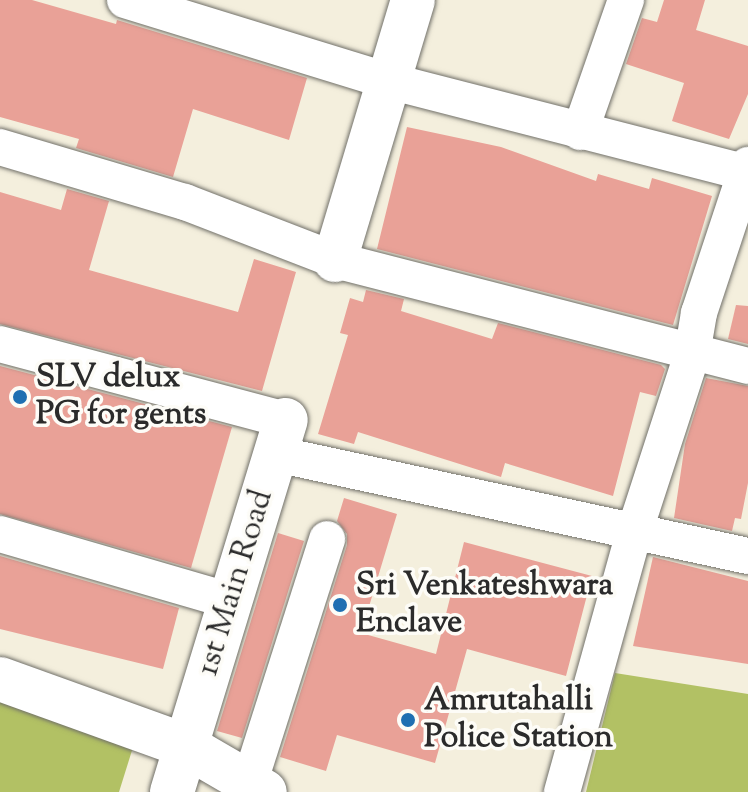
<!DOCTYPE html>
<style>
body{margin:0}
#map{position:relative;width:748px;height:792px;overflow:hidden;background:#f4efdd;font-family:"Sorts Mill Goudy",serif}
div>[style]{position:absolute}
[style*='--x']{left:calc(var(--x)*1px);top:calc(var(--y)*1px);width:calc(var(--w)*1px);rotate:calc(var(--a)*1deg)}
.green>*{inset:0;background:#b2c164}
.building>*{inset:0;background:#e9a197}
.roads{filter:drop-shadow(0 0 2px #717069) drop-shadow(0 0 2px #717069)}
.minor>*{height:36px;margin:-18px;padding:0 18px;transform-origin:18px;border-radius:18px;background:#fff}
.tertiary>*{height:44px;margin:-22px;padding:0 22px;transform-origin:22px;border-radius:22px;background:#fff}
.dots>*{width:22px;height:22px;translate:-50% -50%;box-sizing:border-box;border:4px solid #fdfcf7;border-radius:50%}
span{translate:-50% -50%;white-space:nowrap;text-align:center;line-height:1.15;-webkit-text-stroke:7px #fdfcf7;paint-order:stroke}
.poi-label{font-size:32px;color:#2b2b2b;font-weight:700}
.left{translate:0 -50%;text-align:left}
.street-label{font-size:32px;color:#2b2b2b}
</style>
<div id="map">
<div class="green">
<div style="clip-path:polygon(615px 673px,748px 694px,748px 792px,586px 792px)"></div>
<div style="clip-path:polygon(0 701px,134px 744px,119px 792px,0 792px)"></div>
</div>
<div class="building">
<div style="clip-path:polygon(0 0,32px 0,116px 24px,117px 20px,307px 78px,289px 140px,193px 109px,173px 177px,76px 148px,79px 139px,0 117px)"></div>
<div style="clip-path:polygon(664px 0,705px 0,696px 30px,748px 46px,748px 94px,729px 139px,672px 121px,684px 83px,626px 64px,642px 18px,657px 22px)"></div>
<div style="clip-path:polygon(407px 127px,501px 147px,596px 181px,598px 174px,649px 189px,652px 178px,712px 196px,673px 325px,377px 249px)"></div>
<div style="clip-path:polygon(67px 189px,109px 201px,89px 270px,238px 312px,254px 259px,296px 272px,262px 391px,0 324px,0 192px,61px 210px)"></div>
<div style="clip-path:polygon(366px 290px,404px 299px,401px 311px,492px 339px,498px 323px,661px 365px,665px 369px,656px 396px,640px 392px,613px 496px,505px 463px,501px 477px,358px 432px,354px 444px,318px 434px,348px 335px,340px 333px,350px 298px,363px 302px)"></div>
<div style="clip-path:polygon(736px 305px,748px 306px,748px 344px,728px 339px)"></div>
<div style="clip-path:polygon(0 366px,232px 427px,191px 568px,0 514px)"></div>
<div style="clip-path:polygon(706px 378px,748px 386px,748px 483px,741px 519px,735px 518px,732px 531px,674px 518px,685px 444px)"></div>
<div style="clip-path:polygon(344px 498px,397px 514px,361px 633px,436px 654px,464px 542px,592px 576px,566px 676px,467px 649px,435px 763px,337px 735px,326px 771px,280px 757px,347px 545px,347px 534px,337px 521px)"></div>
<div style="clip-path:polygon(278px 533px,304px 541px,242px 738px,217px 731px)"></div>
<div style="clip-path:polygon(0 556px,179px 608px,163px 669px,0 629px)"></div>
<div style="clip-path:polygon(653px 557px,748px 581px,748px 664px,633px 646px)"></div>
</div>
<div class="roads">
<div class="minor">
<div style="--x:125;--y:0;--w:276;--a:17.1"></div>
<div style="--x:389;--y:81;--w:371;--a:14.4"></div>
<div style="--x:580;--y:132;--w:140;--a:-70.8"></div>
<div style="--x:0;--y:147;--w:193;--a:16.6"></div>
<div style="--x:185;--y:202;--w:161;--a:21.1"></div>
<div style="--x:335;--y:260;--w:426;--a:14.4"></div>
<div style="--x:0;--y:344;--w:296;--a:14.9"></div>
<div style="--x:276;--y:454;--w:483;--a:12.2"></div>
<div style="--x:0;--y:534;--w:241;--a:16.2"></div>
<div style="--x:249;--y:784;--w:257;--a:-72.3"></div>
<div style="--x:562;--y:792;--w:269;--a:-74.5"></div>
<div style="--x:634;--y:533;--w:188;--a:-72"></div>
<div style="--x:692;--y:354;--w:42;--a:-80.3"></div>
<div style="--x:699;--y:313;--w:156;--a:-71.7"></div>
</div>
<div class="tertiary">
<div style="--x:335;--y:260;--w:271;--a:-73.3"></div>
<div style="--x:0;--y:679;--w:198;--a:19.8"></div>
<div style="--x:186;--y:746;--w:91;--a:30.2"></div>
<div style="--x:172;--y:792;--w:389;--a:-73"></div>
</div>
</div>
<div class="dots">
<div style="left:20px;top:397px;background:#1f6fb2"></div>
<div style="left:340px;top:605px;background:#1f6fb2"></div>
<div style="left:408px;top:720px;background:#1f6fb2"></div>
</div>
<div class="poi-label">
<span class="left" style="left:36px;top:397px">SLV delux<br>PG for gents</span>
<span class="left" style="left:356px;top:605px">Sri Venkateshwara<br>Enclave</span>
<span class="left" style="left:424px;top:720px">Amrutahalli<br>Police Station</span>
</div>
<div class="street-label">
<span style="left:236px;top:583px;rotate:-73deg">1st Main Road</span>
</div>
</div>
